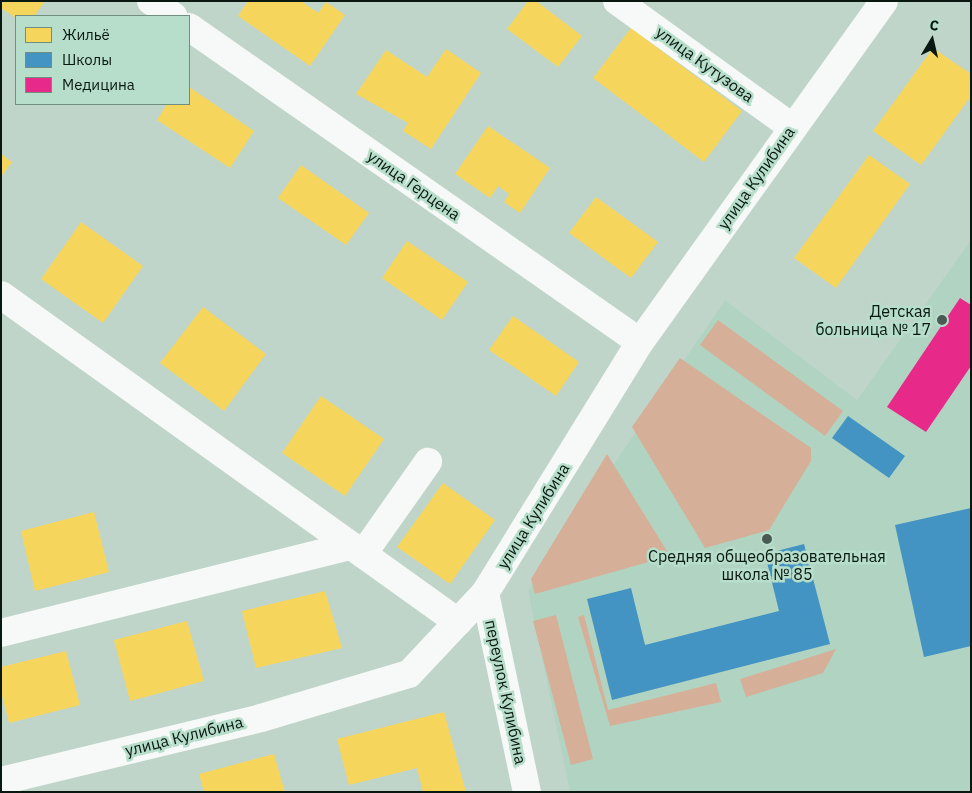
<!DOCTYPE html>
<meta charset="utf-8">
<style>
body{margin:0}
#map{position:relative;width:972px;height:793px;overflow:hidden;background:#c0d5ca;font-family:"IBM Plex Sans",sans-serif}
div>[style]{position:absolute}
[style*='--x']{left:calc(var(--x)*1px);top:calc(var(--y)*1px);width:calc(var(--w)*1px);rotate:calc(var(--a)*1deg)}
.built>*{inset:0;background:#b1d4c2}
.green>*{inset:0;background:#d5af97}
.homes>*{inset:0;background:#f6d55c}
.schools>*{inset:0;background:#4393c3}
.health>*{inset:0;background:#e7298a}
.minor>*{height:28px;margin:-14px;padding:0 14px;transform-origin:14px;border-radius:14px;background:#f6f9f7}
.dots>*{width:14px;height:14px;translate:-50% -50%;box-sizing:border-box;border:2px solid #b7deca;border-radius:50%}
span{translate:-50% -50%;white-space:nowrap;text-align:center;line-height:1.15;-webkit-text-stroke:5px #b7deca;paint-order:stroke}
.street-label{font-size:16px;color:#091811}
.poi-label{font-size:16px;color:#091811}
.right{translate:-100% -50%;text-align:right}
.frame{position:absolute;inset:0;border:2px solid #091811;pointer-events:none}
.legend{position:absolute;left:15px;top:15px;width:175px;height:90px;box-sizing:border-box;background:#b7deca;border:1px solid #718f80;margin:0;padding:6px 9px;list-style:none;font-size:15px;color:#091811}
.legend li{display:flex;align-items:center;gap:10px;height:25px}
.legend b{width:25px;border:1px solid #718f80}
.north{position:absolute;left:907px;top:15px;width:50px;height:50px;-webkit-text-stroke:4px #b7deca;paint-order:stroke;rotate:9deg;font-size:14px;font-weight:700;line-height:20px;text-align:center;color:#091811}
.north::after{content:'';display:block;margin:auto;width:18px;height:22px;background:#091811;clip-path:polygon(50% 0,100% 100%,50% 72%,0 100%)}
</style>
<div id="map">
<div class="built">
<div style="clip-path:polygon(971px 240px,971px 792px,570px 792px,528px 591px,725px 300px,857px 400px)"></div>
</div>
<div class="green">
<div style="clip-path:polygon(718px 320px,843px 411px,825px 436px,700px 345px)"></div>
<div style="clip-path:polygon(680px 358px,811px 448px,811px 461px,769px 530px,705px 548px,632px 427px)"></div>
<div style="clip-path:polygon(607px 454px,670px 556px,535px 594px,531px 579px)"></div>
<div style="clip-path:polygon(556px 615px,593px 759px,571px 765px,533px 621px)"></div>
<div style="clip-path:polygon(584px 615px,608px 710px,716px 683px,721px 702px,610px 726px,578px 617px)"></div>
<div style="clip-path:polygon(836px 649px,823px 673px,746px 697px,740px 679px)"></div>
</div>
<div class="homes">
<div style="clip-path:polygon(3px 1px,45px 1px,34px 16px,16px 18px,1px 8px)"></div>
<div style="clip-path:polygon(248px 1px,301px 1px,318px 13px,326px 2px,345px 15px,310px 66px,238px 16px)"></div>
<div style="clip-path:polygon(528px 1px,536px 1px,582px 36px,558px 67px,507px 29px)"></div>
<div style="clip-path:polygon(631px 28px,742px 111px,704px 162px,593px 78px)"></div>
<div style="clip-path:polygon(933px 48px,971px 74px,971px 96px,921px 165px,873px 131px)"></div>
<div style="clip-path:polygon(446px 49px,481px 73px,431px 149px,403px 131px,408px 123px,356px 94px,386px 50px,427px 77px)"></div>
<div style="clip-path:polygon(189px 87px,254px 131px,230px 168px,157px 120px,167px 104px,189px 104px)"></div>
<div style="clip-path:polygon(488px 126px,550px 168px,520px 213px,504px 202px,509px 194px,498px 186px,490px 198px,455px 174px)"></div>
<div style="clip-path:polygon(1px 154px,12px 162px,1px 177px)"></div>
<div style="clip-path:polygon(869px 155px,910px 184px,836px 288px,794px 258px)"></div>
<div style="clip-path:polygon(301px 165px,369px 213px,346px 245px,278px 198px)"></div>
<div style="clip-path:polygon(596px 197px,658px 242px,631px 278px,569px 233px)"></div>
<div style="clip-path:polygon(81px 222px,143px 266px,103px 323px,41px 279px)"></div>
<div style="clip-path:polygon(407px 241px,468px 282px,442px 320px,382px 278px)"></div>
<div style="clip-path:polygon(203px 307px,266px 354px,224px 411px,160px 363px)"></div>
<div style="clip-path:polygon(513px 316px,579px 362px,556px 396px,489px 350px)"></div>
<div style="clip-path:polygon(321px 396px,384px 439px,345px 496px,282px 453px)"></div>
<div style="clip-path:polygon(443px 483px,495px 520px,450px 584px,397px 547px)"></div>
<div style="clip-path:polygon(94px 512px,109px 572px,35px 591px,21px 531px)"></div>
<div style="clip-path:polygon(325px 591px,342px 648px,256px 668px,242px 611px)"></div>
<div style="clip-path:polygon(187px 621px,204px 681px,130px 701px,114px 640px)"></div>
<div style="clip-path:polygon(66px 651px,80px 705px,9px 723px,1px 692px,1px 667px)"></div>
<div style="clip-path:polygon(444px 712px,466px 792px,423px 792px,417px 768px,349px 785px,337px 739px)"></div>
<div style="clip-path:polygon(274px 754px,285px 792px,204px 792px,199px 774px)"></div>
</div>
<div class="schools">
<div style="clip-path:polygon(848px 416px,905px 456px,889px 478px,832px 438px)"></div>
<div style="clip-path:polygon(971px 508px,971px 646px,924px 657px,895px 525px)"></div>
<div style="clip-path:polygon(804px 544px,830px 644px,612px 700px,587px 599px,631px 588px,645px 645px,779px 611px,765px 554px)"></div>
</div>
<div class="health">
<div style="clip-path:polygon(960px 298px,971px 305px,971px 366px,926px 432px,887px 407px)"></div>
</div>
<div class="minor">
<div style="--x:151;--y:1;--w:27;--a:34"></div>
<div style="--x:617;--y:1;--w:216;--a:35.8"></div>
<div style="--x:189;--y:27;--w:550;--a:34.93"></div>
<div style="--x:1;--y:295;--w:562;--a:35.59"></div>
<div style="--x:363;--y:554;--w:113;--a:-54.8"></div>
<div style="--x:485;--y:593;--w:203;--a:78.1"></div>
<div style="--x:1;--y:633;--w:361;--a:-14"></div>
<div style="--x:1;--y:781;--w:268;--a:-13.6"></div>
<div style="--x:261;--y:718;--w:154;--a:-16.6"></div>
<div style="--x:409;--y:674;--w:111;--a:-46.8"></div>
<div style="--x:485;--y:593;--w:295;--a:-58.3"></div>
<div style="--x:640;--y:342;--w:419;--a:-54.4"></div>
</div>
<div class="dots">
<div style="left:942px;top:320px;background:#495a52"></div>
<div style="left:767px;top:539px;background:#495a52"></div>
</div>
<div class="street-label">
<span style="left:705px;top:64px;rotate:36deg">улица Кутузова</span>
<span style="left:756px;top:178px;rotate:-55deg">улица Кулибина</span>
<span style="left:414px;top:185px;rotate:35deg">улица Герцена</span>
<span style="left:533px;top:516px;rotate:-58deg">улица Кулибина</span>
<span style="left:506px;top:692px;rotate:78deg">переулок Кулибина</span>
<span style="left:184px;top:736px;rotate:-14deg">улица Кулибина</span>
</div>
<div class="poi-label">
<span class="right" style="left:931px;top:320px">Детская<br>больница № 17</span>
<span style="left:767px;top:565px">Средняя общеобразовательная<br>школа № 85</span>
</div>
<div class="frame"></div>
<ul class="legend">
<li><b style="height:14px;background:#f6d55c"></b>Жильё</li>
<li><b style="height:14px;background:#4393c3"></b>Школы</li>
<li><b style="height:14px;background:#e7298a"></b>Медицина</li>
</ul>
<div class="north">С</div>
</div>
